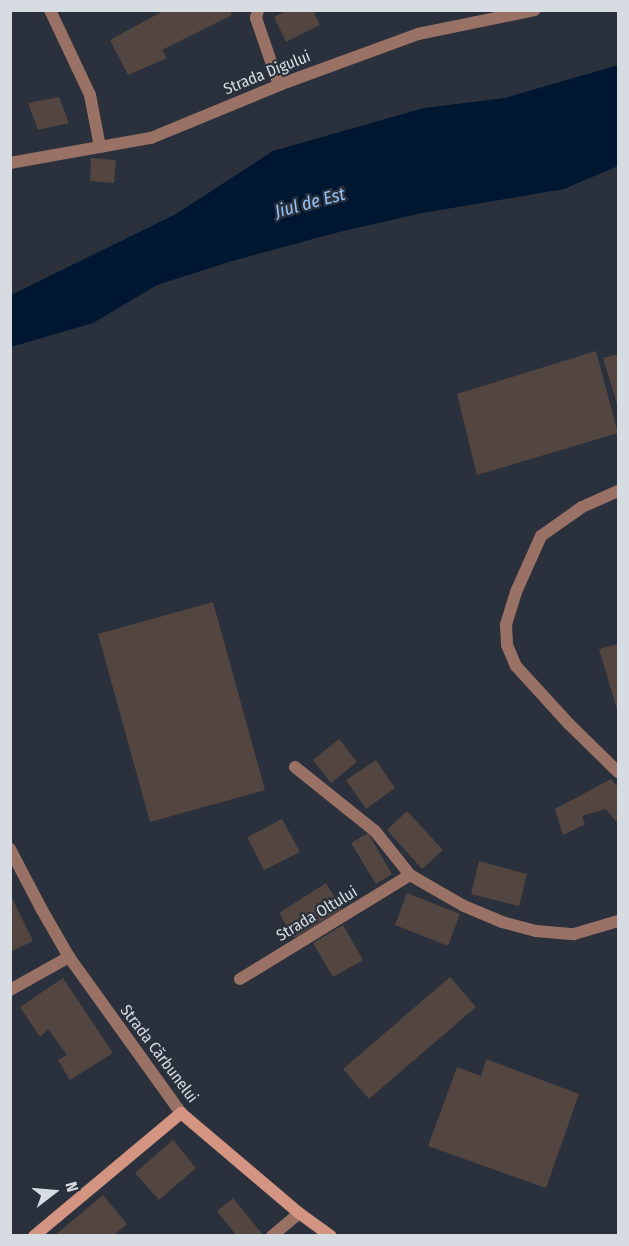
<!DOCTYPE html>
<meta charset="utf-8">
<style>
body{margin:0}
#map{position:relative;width:629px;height:1246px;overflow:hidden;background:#2a313c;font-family:"Fira Sans Condensed",sans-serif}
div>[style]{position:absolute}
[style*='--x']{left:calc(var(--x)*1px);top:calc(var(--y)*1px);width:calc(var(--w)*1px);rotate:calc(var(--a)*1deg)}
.water>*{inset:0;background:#001732}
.building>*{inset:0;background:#53453f}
.lane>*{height:12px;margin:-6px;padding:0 6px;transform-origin:6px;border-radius:6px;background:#997165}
.street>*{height:12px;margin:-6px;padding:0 6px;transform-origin:6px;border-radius:6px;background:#997165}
.secondary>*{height:12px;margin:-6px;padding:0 6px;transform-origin:6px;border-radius:6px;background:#d49482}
span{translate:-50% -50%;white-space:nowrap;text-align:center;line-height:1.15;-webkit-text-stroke:4.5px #2a313c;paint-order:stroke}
.street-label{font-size:16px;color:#d7dce3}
.water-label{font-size:18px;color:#94c3f9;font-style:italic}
.frame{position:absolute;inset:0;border:12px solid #d7dce3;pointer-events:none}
.north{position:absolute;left:24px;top:1162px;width:60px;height:60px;-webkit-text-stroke:4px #2a313c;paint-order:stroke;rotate:74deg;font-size:16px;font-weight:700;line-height:24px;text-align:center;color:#d7dce3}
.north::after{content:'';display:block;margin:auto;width:21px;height:27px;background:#d7dce3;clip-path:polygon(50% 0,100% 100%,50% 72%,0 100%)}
</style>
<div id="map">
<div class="water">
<div style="clip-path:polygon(618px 65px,618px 166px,564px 189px,422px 213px,335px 233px,232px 261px,157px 285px,93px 323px,11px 347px,11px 295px,176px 214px,273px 151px,424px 108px,505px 98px)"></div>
</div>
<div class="building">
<div style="clip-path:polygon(165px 10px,229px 10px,232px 15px,162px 50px,167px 58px,128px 75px,110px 40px)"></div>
<div style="clip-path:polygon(288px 10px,313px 10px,320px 25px,286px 42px,274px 17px)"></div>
<div style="clip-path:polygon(59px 97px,69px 123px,38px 130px,28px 103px)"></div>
<div style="clip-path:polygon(91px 158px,116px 160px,114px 183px,90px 181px)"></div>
<div style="clip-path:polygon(596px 351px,618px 433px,477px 475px,457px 394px)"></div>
<div style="clip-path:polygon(618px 354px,618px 407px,603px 358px)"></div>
<div style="clip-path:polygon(213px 602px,265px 790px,150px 822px,98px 634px)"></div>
<div style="clip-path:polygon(618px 644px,618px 713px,599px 649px)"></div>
<div style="clip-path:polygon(339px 739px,357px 762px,331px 783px,313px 760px)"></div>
<div style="clip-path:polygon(376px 760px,395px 788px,366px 809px,346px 780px)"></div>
<div style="clip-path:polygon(611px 779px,618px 787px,618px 824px,606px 809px,582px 816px,585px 824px,563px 835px,555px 809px)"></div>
<div style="clip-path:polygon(407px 811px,443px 850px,422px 869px,387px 830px)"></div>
<div style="clip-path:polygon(282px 819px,300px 852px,264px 870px,247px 837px)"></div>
<div style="clip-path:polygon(368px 833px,392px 874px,376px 884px,351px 843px)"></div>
<div style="clip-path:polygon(479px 861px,527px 874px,519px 906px,471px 894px)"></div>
<div style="clip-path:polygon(326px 883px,342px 909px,294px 938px,279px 913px)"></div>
<div style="clip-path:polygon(407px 893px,460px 914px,448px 946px,395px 925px)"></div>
<div style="clip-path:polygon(10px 894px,33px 941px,10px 952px)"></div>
<div style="clip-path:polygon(343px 925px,363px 960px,333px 977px,313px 943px)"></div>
<div style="clip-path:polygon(450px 977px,476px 1007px,369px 1099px,343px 1069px)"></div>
<div style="clip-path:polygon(63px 978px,113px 1053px,70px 1080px,58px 1060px,67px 1055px,48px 1029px,40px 1037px,20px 1007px)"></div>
<div style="clip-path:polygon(486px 1059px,579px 1094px,546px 1188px,428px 1146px,457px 1067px,481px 1076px)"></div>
<div style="clip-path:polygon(173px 1140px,196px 1168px,159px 1200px,135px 1173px)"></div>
<div style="clip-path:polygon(103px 1195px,127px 1224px,113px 1236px,54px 1236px)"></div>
<div style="clip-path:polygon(233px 1198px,263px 1235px,262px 1236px,237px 1236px,217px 1211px)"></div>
</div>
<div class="lane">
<div style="--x:618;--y:491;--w:39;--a:156"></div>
<div style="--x:582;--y:507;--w:50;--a:144.7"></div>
<div style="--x:541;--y:536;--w:61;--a:114.1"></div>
<div style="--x:516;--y:592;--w:34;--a:107"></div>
<div style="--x:506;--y:625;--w:20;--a:87"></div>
<div style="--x:507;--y:645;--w:23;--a:67"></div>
<div style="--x:516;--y:666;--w:79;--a:47.6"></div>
<div style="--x:569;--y:724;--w:69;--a:44.4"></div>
<div style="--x:10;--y:990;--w:68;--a:-29.2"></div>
</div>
<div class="street">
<div style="--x:50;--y:10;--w:94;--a:64.8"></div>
<div style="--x:90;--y:95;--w:53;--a:79.1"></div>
<div style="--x:258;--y:10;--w:8;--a:104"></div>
<div style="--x:256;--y:18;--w:71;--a:71.1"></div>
<div style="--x:10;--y:163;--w:143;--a:-10.1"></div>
<div style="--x:151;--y:138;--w:147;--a:-22.4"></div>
<div style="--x:287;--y:82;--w:140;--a:-20.1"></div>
<div style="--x:418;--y:34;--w:119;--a:-11.6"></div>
<div style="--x:295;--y:767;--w:102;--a:38.7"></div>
<div style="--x:375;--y:831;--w:56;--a:51.5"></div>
<div style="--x:410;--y:875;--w:62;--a:29.9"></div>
<div style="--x:464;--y:906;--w:41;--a:22.8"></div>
<div style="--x:502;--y:922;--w:35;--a:15"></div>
<div style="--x:536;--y:931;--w:38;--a:5"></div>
<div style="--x:574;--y:934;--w:46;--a:-16.5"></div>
<div style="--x:10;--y:849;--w:69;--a:62.3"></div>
<div style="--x:42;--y:910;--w:54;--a:60.1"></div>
<div style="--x:69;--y:957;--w:192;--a:54.3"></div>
<div style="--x:240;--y:979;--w:199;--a:-31.5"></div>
<div style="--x:272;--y:1236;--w:35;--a:-40"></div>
</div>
<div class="secondary">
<div style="--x:34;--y:1236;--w:192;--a:-39.9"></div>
<div style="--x:181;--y:1113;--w:155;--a:40.3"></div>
<div style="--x:299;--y:1213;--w:39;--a:36"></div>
</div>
<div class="street-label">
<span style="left:267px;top:73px;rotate:-22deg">Strada Digului</span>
<span style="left:317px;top:914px;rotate:-31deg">Strada Oltului</span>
<span style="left:159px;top:1054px;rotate:53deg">Strada Cărbunelui</span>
</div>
<div class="water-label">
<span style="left:310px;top:203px;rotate:-15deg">Jiul de Est</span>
</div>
<div class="frame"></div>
<div class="north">N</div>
</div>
